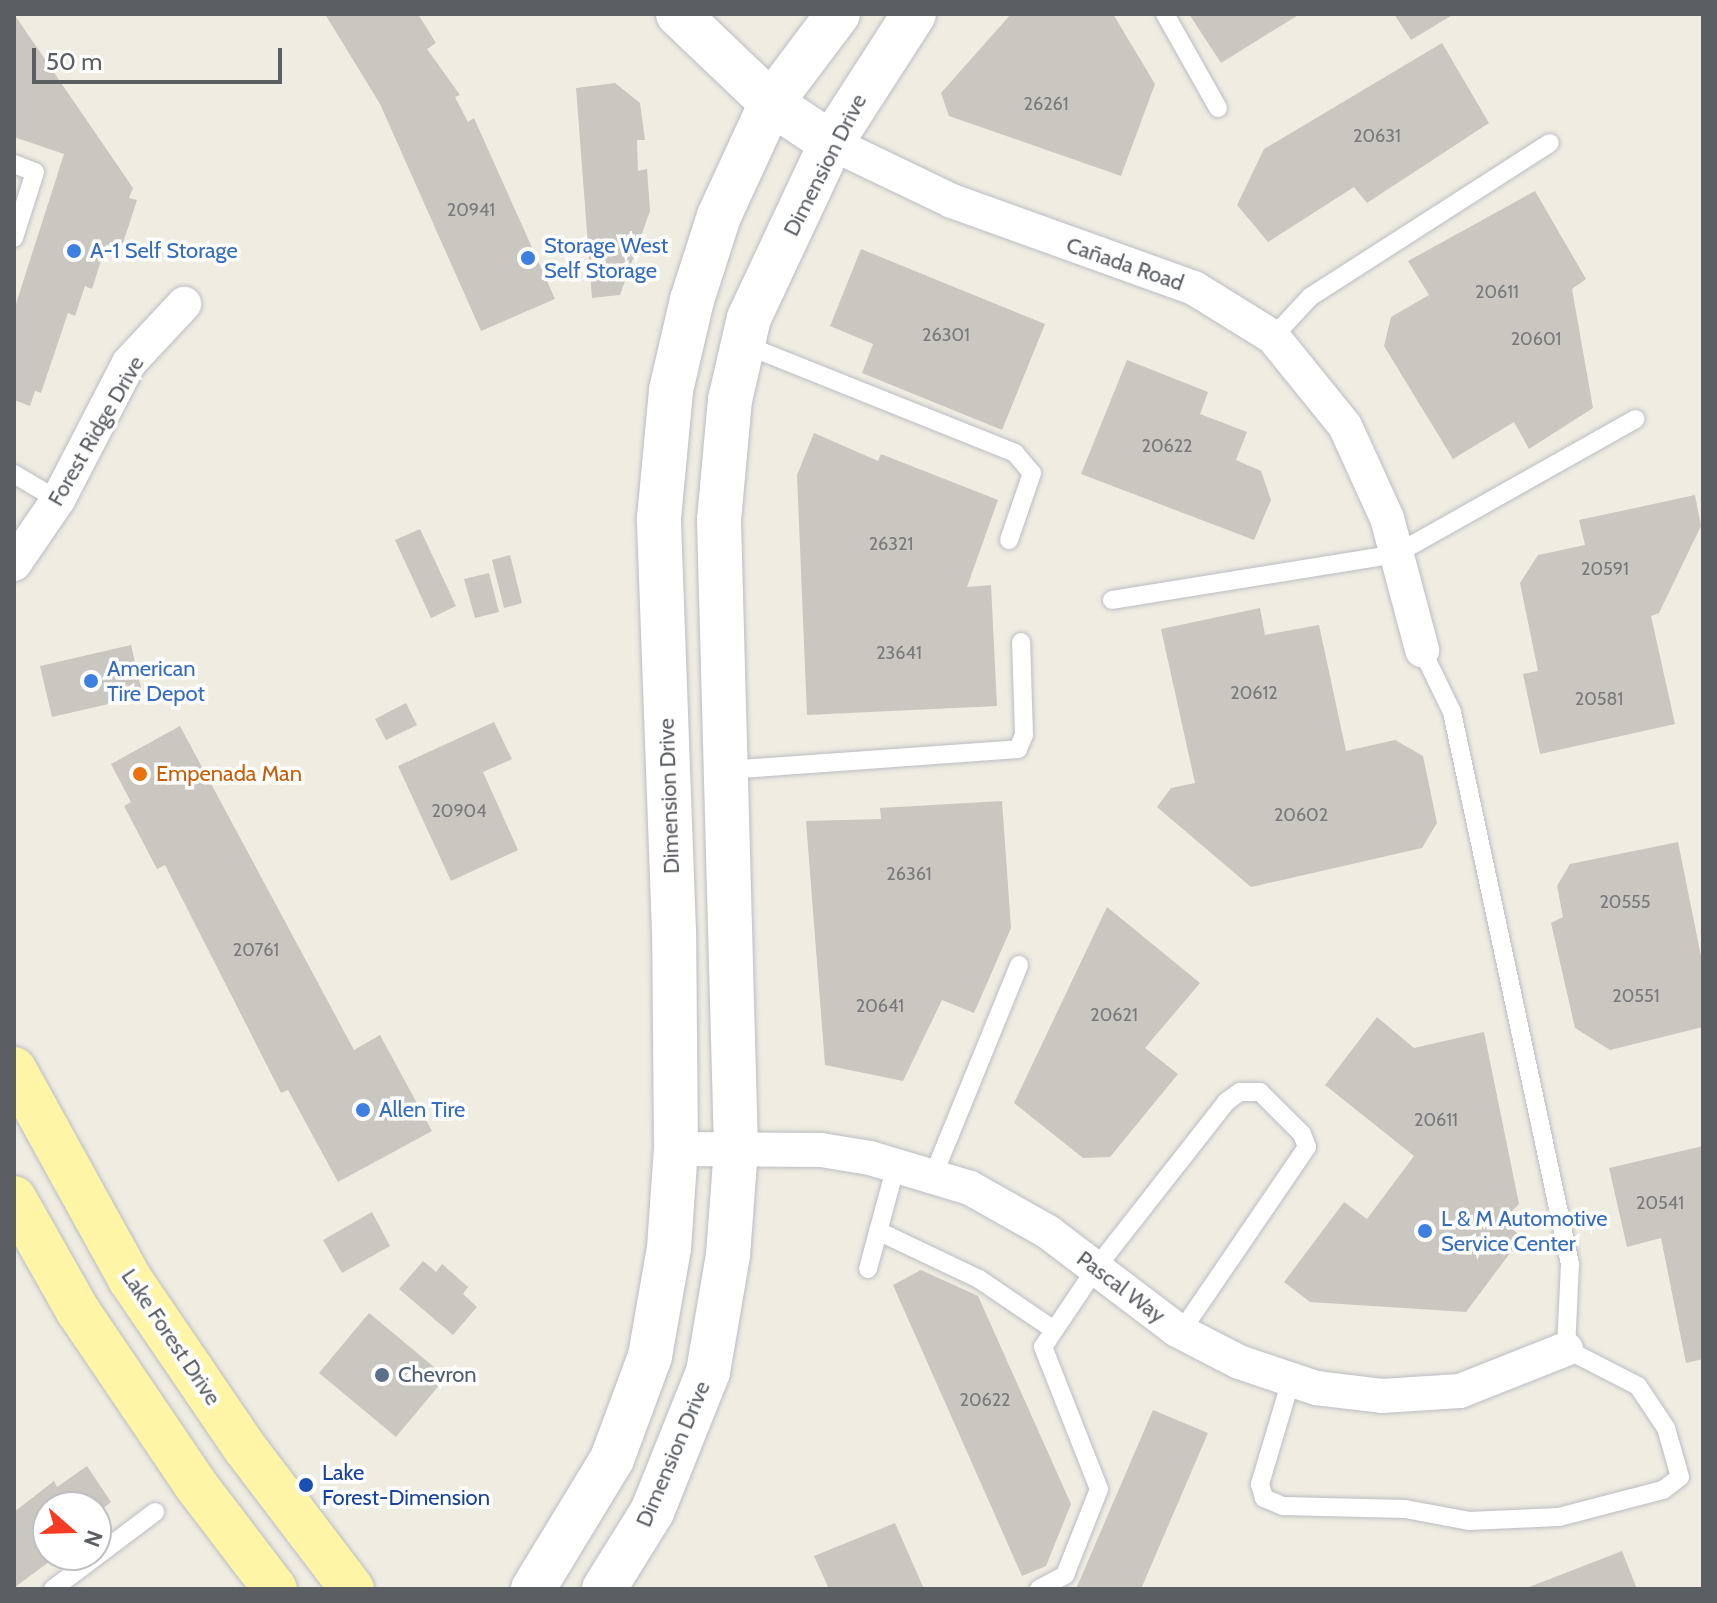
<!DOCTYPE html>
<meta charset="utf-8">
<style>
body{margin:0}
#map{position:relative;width:1717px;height:1603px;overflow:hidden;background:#efede2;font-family:Cabin,sans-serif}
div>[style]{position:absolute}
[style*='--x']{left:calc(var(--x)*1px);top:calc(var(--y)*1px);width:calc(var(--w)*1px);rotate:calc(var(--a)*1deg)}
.building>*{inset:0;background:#cac6c0}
.roads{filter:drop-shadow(0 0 2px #babdc2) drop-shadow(0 0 2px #babdc2)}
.lane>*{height:18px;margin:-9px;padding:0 9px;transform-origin:9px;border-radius:9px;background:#fff}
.street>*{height:34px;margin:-17px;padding:0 17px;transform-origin:17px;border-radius:17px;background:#fff}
.secondary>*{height:44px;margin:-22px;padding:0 22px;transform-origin:22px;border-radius:22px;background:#fff}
.primary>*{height:44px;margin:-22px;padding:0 22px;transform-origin:22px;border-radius:22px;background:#fff5a7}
.dots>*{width:22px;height:22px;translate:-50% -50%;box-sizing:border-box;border:4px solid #fff;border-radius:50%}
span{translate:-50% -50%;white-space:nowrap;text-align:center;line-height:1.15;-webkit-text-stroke:7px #fff;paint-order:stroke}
.number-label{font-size:18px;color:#77797b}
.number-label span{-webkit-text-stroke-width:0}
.street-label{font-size:22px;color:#5b5f64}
.shop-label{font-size:22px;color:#366cbe}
.left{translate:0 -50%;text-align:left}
.food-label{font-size:22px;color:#c56008}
.service-label{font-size:22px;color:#4e5e75}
.transit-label{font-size:22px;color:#164399}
.frame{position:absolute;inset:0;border:16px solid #5b5f64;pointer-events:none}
.north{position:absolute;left:32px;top:1491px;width:80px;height:80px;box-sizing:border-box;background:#fff;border:2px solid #bdbfc1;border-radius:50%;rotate:110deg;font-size:22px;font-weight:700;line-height:32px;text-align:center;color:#5b5f64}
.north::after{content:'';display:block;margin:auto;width:28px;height:36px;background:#f53c23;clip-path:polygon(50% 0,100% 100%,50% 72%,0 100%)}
.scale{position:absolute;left:32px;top:48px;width:250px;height:36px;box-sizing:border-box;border:4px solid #5b5f64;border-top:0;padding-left:10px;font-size:24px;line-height:28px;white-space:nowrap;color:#5b5f64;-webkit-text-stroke:6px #fff;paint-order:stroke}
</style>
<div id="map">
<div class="building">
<div style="clip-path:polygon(14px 14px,133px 188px,129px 198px,137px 200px,123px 243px,106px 245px,92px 289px,85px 286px,75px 316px,68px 313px,41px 393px,35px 391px,30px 406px,14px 400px,14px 310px,64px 154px,14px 137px)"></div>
<div style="clip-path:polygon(325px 14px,418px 14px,436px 43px,427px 49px,460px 95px,455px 97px,468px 122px,474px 118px,555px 299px,481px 331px,380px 104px)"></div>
<div style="clip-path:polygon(1011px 14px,1113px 14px,1155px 84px,1121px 176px,949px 116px,941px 93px)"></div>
<div style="clip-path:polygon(1189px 14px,1300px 14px,1221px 63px)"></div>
<div style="clip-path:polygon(1394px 14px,1454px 14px,1411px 40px)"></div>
<div style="clip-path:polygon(1442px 43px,1489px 123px,1367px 203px,1354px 187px,1268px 242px,1237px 205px,1264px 149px)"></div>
<div style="clip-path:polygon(615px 83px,640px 103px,645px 140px,637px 140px,638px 171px,647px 169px,650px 211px,620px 295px,592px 298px,576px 88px)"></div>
<div style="clip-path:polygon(1535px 191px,1586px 279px,1572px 289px,1593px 408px,1529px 449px,1514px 422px,1453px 459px,1384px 346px,1391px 317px,1429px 295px,1408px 261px)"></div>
<div style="clip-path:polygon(861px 249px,1045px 324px,1002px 430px,862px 373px,873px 344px,830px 326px)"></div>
<div style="clip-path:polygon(1127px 360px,1208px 392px,1200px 414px,1247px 432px,1236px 460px,1261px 471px,1271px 500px,1254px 540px,1081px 474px)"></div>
<div style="clip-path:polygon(814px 433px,878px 461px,881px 454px,998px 500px,967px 587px,991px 585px,997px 706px,807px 715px,797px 475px)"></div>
<div style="clip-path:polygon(1695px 495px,1701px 526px,1659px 613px,1651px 616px,1675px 724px,1540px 754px,1523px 674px,1538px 671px,1520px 583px,1538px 555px,1585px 545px,1579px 520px)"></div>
<div style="clip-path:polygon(420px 529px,456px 606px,431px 618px,395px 540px)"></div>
<div style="clip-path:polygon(510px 555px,522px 603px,504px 608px,492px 560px)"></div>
<div style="clip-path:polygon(489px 573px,499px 612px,475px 618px,464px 579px)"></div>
<div style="clip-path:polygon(1260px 608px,1265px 635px,1319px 625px,1346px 751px,1395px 740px,1423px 756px,1437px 823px,1422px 848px,1251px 887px,1157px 807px,1171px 788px,1195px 783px,1161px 629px)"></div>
<div style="clip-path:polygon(131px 645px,143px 696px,52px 717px,40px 666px)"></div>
<div style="clip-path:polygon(406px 703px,417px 725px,386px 740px,375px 719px)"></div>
<div style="clip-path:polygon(494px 722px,512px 759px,483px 772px,518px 850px,451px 881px,398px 766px)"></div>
<div style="clip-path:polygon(180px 726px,354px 1050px,380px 1035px,432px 1131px,338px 1182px,288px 1090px,281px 1093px,165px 865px,157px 869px,124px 806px,131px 802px,111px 764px)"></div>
<div style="clip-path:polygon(1002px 801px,1011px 928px,974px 1013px,942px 1000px,903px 1081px,825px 1065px,806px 821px,881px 819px,880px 808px)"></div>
<div style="clip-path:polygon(1678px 842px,1703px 966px,1703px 1027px,1610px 1050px,1575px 1028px,1551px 923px,1563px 917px,1557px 886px,1570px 864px)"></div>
<div style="clip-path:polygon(1107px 907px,1200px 983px,1145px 1048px,1178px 1074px,1110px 1157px,1083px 1158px,1014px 1103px)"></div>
<div style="clip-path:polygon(1377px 1017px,1414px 1048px,1484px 1032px,1519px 1204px,1502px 1221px,1522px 1237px,1466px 1312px,1310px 1302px,1284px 1282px,1344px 1202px,1367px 1219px,1414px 1156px,1325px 1085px)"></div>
<div style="clip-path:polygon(1703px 1146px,1703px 1359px,1686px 1363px,1661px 1238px,1627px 1247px,1609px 1168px)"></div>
<div style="clip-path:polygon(372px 1212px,390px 1246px,342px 1273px,323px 1240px)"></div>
<div style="clip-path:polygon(423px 1261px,436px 1272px,442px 1264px,468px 1287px,463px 1294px,477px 1307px,453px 1335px,399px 1289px)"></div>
<div style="clip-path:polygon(921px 1270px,978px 1296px,1071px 1504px,1046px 1566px,1022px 1576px,893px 1285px)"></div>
<div style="clip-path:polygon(369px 1313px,446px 1377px,396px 1437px,319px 1373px)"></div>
<div style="clip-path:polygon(1153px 1410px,1208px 1433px,1141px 1589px,1076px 1589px)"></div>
<div style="clip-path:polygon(87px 1466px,111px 1502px,96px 1514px,96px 1507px,48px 1507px,48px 1555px,58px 1555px,14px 1588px,14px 1512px,54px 1481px,57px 1487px)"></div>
<div style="clip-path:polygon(895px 1523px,924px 1589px,829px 1589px,814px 1556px)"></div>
<div style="clip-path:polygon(1622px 1551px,1637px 1589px,1524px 1589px)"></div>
</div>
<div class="roads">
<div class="lane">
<div style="--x:1165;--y:14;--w:108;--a:60.6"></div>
<div style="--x:14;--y:164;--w:22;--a:21"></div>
<div style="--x:35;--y:172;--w:69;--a:107.7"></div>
<div style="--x:1273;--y:337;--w:54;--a:-47.2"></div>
<div style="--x:1310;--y:297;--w:285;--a:-32.7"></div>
<div style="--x:743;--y:344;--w:293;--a:21.8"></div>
<div style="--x:1015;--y:453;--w:26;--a:50"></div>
<div style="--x:1032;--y:473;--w:71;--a:108.9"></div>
<div style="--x:14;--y:474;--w:51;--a:30.6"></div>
<div style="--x:1112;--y:600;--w:288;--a:-9.2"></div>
<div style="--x:1396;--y:554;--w:275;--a:-29.4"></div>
<div style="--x:727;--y:770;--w:292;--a:-4.1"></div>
<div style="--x:1018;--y:749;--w:15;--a:-67"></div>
<div style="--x:1024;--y:735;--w:93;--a:-91.8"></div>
<div style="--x:933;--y:1176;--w:228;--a:-67.8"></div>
<div style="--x:878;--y:1231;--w:112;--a:25.4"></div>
<div style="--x:979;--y:1279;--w:91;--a:34.2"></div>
<div style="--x:868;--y:1269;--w:108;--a:-74.9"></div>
<div style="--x:1291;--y:1380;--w:109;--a:106.6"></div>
<div style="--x:1260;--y:1484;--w:15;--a:74"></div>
<div style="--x:1264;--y:1498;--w:21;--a:23"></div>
<div style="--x:1283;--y:1506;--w:122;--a:1.4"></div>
<div style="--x:1405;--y:1509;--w:65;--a:10.6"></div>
<div style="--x:1469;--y:1521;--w:90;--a:-2.5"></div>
<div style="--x:1559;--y:1517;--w:107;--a:-14.6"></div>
<div style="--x:1663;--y:1490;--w:21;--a:-37"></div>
<div style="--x:1680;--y:1477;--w:51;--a:-105.9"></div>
<div style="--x:1666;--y:1428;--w:50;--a:-123.7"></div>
<div style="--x:1638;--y:1386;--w:81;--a:-152.8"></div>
<div style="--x:1566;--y:1349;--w:85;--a:-87.3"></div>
<div style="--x:1570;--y:1264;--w:564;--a:-102.07"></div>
<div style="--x:1452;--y:712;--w:69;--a:-115.8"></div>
<div style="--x:53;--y:1589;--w:128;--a:-37"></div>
<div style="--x:1039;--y:1589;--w:30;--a:-28"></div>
<div style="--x:1065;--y:1575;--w:92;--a:-68.4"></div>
<div style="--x:1099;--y:1489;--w:153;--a:-111.5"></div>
<div style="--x:1043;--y:1347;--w:95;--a:-56.1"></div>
<div style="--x:1096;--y:1268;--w:211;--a:-51.9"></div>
<div style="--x:1226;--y:1102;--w:17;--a:-36"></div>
<div style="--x:1240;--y:1092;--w:20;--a:0"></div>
<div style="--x:1260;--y:1092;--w:59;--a:45"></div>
<div style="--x:1302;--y:1134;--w:14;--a:69"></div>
<div style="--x:1307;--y:1147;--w:224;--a:124.3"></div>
</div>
<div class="street">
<div style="--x:831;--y:143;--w:134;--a:25.6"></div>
<div style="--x:952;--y:201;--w:257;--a:19.8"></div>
<div style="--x:1194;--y:288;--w:93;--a:31.8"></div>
<div style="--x:1273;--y:337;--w:114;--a:51"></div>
<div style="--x:1345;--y:426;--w:101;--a:65.5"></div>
<div style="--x:1387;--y:518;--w:137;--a:75.1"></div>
<div style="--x:14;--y:564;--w:78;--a:-55.5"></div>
<div style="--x:58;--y:500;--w:154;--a:-62.6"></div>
<div style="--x:129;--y:363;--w:81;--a:-47"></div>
<div style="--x:676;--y:1149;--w:145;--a:0.4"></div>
<div style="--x:821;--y:1150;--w:50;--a:9.3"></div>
<div style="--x:870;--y:1158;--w:104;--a:16.7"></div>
<div style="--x:970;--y:1188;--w:90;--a:29.4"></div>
<div style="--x:1048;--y:1232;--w:162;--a:37.2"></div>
<div style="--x:1177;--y:1330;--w:70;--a:27.3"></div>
<div style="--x:1239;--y:1362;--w:81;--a:18.7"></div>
<div style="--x:1316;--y:1388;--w:66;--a:6.9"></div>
<div style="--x:1382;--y:1396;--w:78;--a:-3.7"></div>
<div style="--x:1460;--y:1391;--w:114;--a:-21.6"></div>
</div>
<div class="secondary">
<div style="--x:678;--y:14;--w:129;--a:43.7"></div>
<div style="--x:771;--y:103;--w:72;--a:33.7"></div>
<div style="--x:533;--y:1589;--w:152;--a:-58.7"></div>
<div style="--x:612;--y:1459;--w:110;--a:-69.7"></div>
<div style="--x:650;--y:1356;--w:110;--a:-80"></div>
<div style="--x:669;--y:1248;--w:99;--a:-86"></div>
<div style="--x:676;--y:1149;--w:217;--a:-90.5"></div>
<div style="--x:674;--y:932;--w:414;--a:-92.1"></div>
<div style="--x:659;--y:518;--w:129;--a:-84.6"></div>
<div style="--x:671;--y:390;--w:92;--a:-76.9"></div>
<div style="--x:692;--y:300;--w:88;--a:-72.2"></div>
<div style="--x:719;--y:216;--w:124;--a:-65.3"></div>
<div style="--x:771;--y:103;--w:111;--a:-53"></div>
<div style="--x:604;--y:1589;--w:91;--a:-58.1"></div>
<div style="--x:652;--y:1512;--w:151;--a:-68.2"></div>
<div style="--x:708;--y:1372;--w:119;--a:-80.3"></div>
<div style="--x:728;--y:1255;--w:106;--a:-85.7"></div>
<div style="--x:736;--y:1149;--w:629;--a:-91.55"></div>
<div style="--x:719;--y:520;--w:121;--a:-84.8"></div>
<div style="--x:730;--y:400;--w:84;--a:-77"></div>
<div style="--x:749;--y:318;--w:193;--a:-64.9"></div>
<div style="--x:831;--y:143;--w:153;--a:-57.2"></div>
</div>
<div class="primary">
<div style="--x:14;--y:1069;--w:240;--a:61.1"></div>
<div style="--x:130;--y:1279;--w:204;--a:55.8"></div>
<div style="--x:245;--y:1448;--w:177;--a:52.8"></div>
<div style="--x:14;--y:1198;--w:130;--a:60.5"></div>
<div style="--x:78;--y:1311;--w:209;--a:55.9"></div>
<div style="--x:195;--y:1484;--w:132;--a:52.7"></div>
</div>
</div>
<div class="dots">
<div style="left:74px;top:251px;background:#3f7fe0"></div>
<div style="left:528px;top:258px;background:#3f7fe0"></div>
<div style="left:91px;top:681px;background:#3f7fe0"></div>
<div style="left:140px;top:774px;background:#e8710a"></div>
<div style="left:363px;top:1110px;background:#3f7fe0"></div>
<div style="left:1425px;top:1231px;background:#3f7fe0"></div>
<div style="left:382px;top:1375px;background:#5c6f8a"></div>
<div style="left:306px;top:1485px;background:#1a4fb4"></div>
</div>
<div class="number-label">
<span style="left:1046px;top:104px">26261</span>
<span style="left:1377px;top:136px">20631</span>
<span style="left:471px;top:210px">20941</span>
<span style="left:1497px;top:292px">20611</span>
<span style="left:946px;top:335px">26301</span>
<span style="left:1536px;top:339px">20601</span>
<span style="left:1167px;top:446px">20622</span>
<span style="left:891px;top:544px">26321</span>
<span style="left:1605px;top:569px">20591</span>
<span style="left:899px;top:653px">23641</span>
<span style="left:1254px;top:693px">20612</span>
<span style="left:1599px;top:699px">20581</span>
<span style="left:459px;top:811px">20904</span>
<span style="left:1301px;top:815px">20602</span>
<span style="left:909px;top:874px">26361</span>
<span style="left:1625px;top:902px">20555</span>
<span style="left:256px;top:950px">20761</span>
<span style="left:1636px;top:996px">20551</span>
<span style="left:880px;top:1006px">20641</span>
<span style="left:1114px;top:1015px">20621</span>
<span style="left:1436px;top:1120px">20611</span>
<span style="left:1660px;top:1203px">20541</span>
<span style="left:985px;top:1400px">20622</span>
</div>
<div class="street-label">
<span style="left:825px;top:165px;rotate:-63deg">Dimension Drive</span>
<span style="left:1125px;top:264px;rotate:19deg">Cañada Road</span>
<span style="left:96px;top:431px;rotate:-60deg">Forest Ridge Drive</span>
<span style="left:669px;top:796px;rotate:-92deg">Dimension Drive</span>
<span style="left:1121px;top:1287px;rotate:37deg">Pascal Way</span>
<span style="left:171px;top:1337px;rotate:56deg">Lake Forest Drive</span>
<span style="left:673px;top:1454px;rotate:-67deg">Dimension Drive</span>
</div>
<div class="shop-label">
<span class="left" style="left:544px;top:258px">Storage West<br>Self Storage</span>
<span class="left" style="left:90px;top:251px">A-1 Self Storage</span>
<span class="left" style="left:107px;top:681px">American<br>Tire Depot</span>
<span class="left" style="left:379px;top:1110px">Allen Tire</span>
<span class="left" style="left:1441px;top:1231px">L &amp; M Automotive<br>Service Center</span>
</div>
<div class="food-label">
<span class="left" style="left:156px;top:774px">Empenada Man</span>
</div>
<div class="service-label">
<span class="left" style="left:398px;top:1375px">Chevron</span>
</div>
<div class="transit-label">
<span class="left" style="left:322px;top:1485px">Lake<br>Forest-Dimension</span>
</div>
<div class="frame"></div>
<div class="north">N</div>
<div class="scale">50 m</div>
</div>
